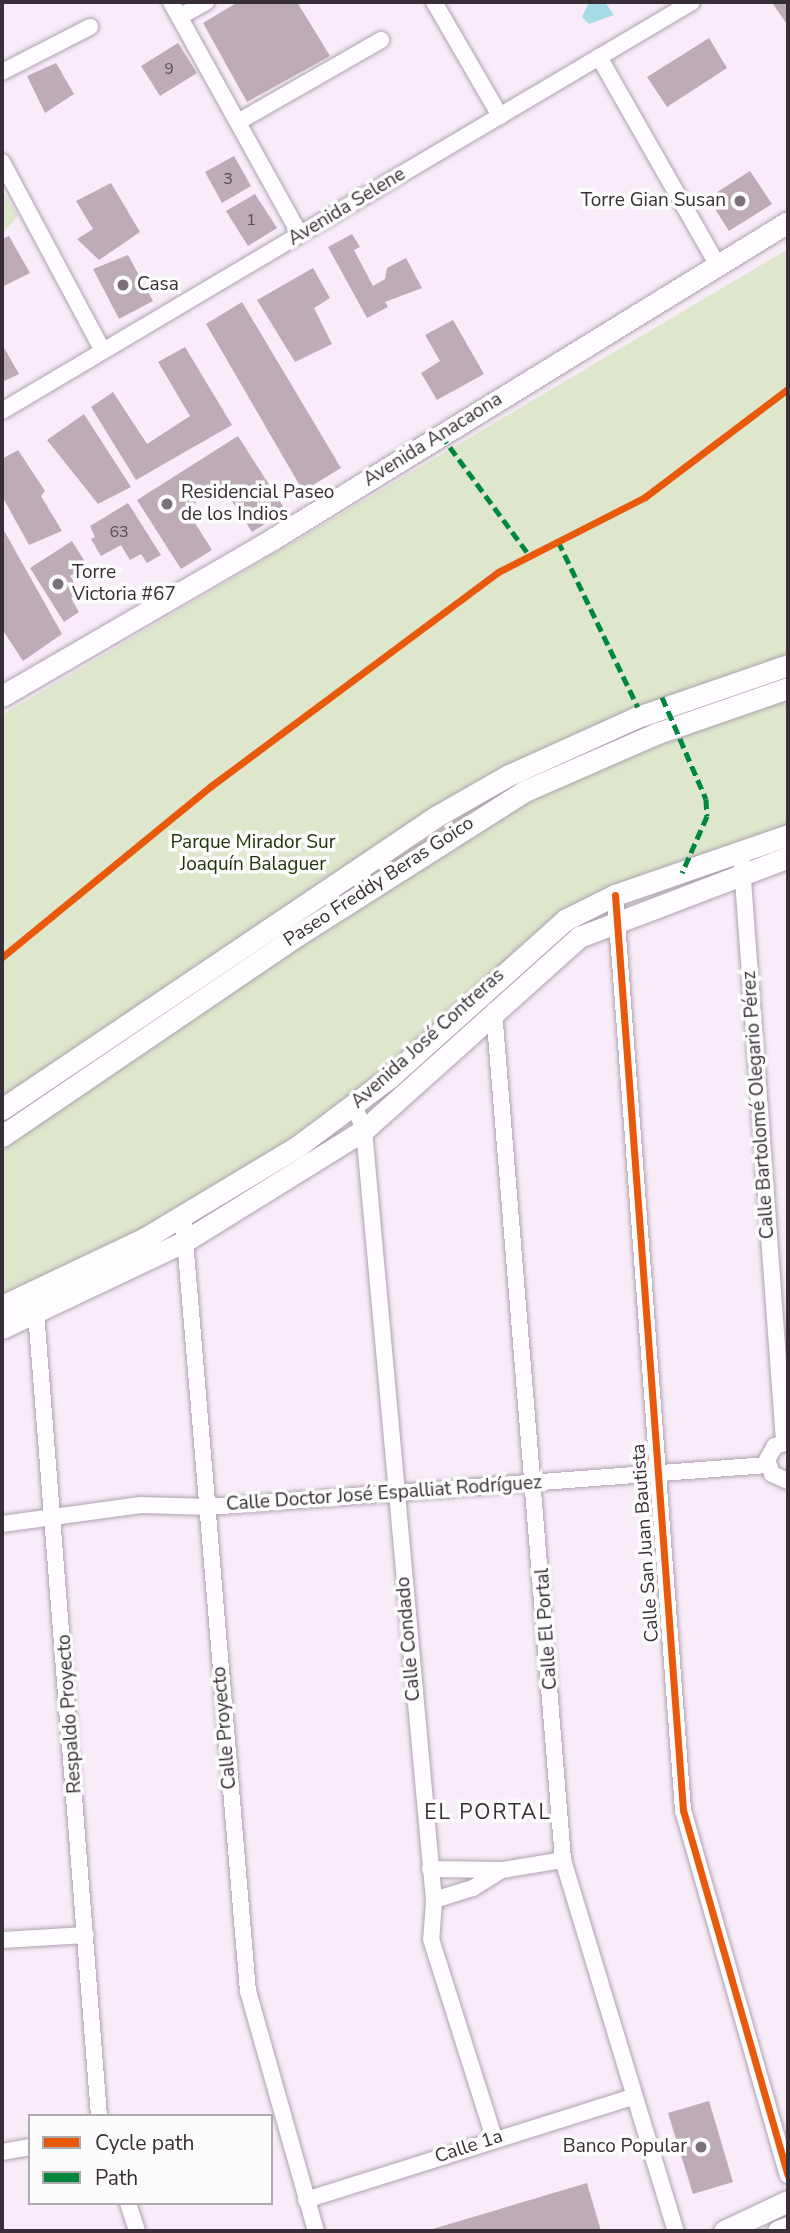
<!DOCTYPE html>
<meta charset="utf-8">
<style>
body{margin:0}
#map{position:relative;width:790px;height:2233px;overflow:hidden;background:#f9ecf9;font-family:"Nunito Sans",sans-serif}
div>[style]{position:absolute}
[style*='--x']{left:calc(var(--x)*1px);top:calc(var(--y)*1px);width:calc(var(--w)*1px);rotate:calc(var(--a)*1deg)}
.green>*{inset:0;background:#dee6cc}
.water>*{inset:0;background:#a3dce2}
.building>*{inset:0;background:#bdabb6}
.roads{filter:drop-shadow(0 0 2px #aca2ac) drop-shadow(0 0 2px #aca2ac)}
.street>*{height:16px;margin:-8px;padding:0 8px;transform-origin:8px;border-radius:8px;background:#fefcfe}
.secondary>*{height:21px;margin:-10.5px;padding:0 10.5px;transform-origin:10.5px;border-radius:10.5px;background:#fefcfe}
.quiet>*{height:5px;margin-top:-2.5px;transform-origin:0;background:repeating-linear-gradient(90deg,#00873e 0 10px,transparent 0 15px)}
.cycleway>*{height:7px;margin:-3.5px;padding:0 3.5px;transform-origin:3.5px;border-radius:3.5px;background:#e8590c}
.dots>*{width:19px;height:19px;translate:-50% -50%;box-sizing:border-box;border:4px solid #fcfcfc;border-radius:50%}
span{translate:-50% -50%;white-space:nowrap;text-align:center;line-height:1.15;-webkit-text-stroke:7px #fcfcfc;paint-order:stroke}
.number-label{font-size:16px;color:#594d57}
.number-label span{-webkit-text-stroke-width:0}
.poi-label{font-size:19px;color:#382e37}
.right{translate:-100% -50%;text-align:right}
.left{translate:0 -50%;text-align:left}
.street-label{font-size:19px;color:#382e37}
.park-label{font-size:19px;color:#233307}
.neighbourhood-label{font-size:21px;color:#382e37;letter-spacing:2px}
.frame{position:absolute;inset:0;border:4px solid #382e37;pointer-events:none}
.legend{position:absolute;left:28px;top:2114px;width:245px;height:91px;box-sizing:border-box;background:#fcfcfc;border:2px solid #aeaaad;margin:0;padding:9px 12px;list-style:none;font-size:21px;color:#382e37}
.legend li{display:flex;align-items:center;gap:14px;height:35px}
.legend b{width:35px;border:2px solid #aeaaad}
</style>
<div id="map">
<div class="green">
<div style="clip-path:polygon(2px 190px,18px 216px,2px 234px)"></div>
<div style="clip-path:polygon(788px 249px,788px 826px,550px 922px,335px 1110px,175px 1212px,2px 1296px,2px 715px)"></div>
</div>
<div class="water">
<div style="clip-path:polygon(589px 2px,605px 2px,614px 15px,589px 24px,582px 17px)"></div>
</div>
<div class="building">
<div style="clip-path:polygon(238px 2px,297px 2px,330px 56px,247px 102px,203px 23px)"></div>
<div style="clip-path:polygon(788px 2px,788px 26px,773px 4px)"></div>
<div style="clip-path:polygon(709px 38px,727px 68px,667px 107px,647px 77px)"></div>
<div style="clip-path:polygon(178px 43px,197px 73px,160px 96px,141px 66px)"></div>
<div style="clip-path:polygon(56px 63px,74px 94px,45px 113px,27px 76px)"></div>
<div style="clip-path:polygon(234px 156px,251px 186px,222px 203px,205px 172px)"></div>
<div style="clip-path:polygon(750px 171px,772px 204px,729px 231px,708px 198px)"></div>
<div style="clip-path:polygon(111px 183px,140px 232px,99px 260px,77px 239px,93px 229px,76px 201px)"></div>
<div style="clip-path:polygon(255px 194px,277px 228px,248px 246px,226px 211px)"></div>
<div style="clip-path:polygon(352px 234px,360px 247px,354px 250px,373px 286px,385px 279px,387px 268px,406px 258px,422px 288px,385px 302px,388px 307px,367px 318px,328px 247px)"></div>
<div style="clip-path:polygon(9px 236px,30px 273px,2px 287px,2px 239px)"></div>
<div style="clip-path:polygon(128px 255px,153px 301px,119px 319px,93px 269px)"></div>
<div style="clip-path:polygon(313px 268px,330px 298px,314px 308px,332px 344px,295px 362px,257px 300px)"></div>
<div style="clip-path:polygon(242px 302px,341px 468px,303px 491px,206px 324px)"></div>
<div style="clip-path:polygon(453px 320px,484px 374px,437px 400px,421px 373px,440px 361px,425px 335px)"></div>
<div style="clip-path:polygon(2px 344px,19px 374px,2px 382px)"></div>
<div style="clip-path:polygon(185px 347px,232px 425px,136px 480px,91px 407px,113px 392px,147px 444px,190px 416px,158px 362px)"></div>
<div style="clip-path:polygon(84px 414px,131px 487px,98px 504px,47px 440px)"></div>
<div style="clip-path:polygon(238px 436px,286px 511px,252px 532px,222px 486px,186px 509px,212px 550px,181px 569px,137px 500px)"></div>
<div style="clip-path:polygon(18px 450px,45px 491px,41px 496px,62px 531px,29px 545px,2px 496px,2px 459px)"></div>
<div style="clip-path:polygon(128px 503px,161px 555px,147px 563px,141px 554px,130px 560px,121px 545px,101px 556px,91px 539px,95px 537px,90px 526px)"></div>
<div style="clip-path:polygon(2px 527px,62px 634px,23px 661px,2px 629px)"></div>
<div style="clip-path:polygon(72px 541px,87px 565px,70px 576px,81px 592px,71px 598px,79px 612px,64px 622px,30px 568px)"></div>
<div style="clip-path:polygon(709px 2101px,733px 2182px,693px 2194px,668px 2113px)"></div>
<div style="clip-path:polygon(587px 2183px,601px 2231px,426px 2231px)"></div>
</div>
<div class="roads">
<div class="street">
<div style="--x:171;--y:2;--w:266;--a:61"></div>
<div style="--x:434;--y:2;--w:132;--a:59.9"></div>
<div style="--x:179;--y:17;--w:31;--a:-29"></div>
<div style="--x:599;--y:57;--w:238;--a:60.3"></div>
<div style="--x:2;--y:72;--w:99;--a:-27.1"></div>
<div style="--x:238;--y:122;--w:165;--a:-29.8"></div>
<div style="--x:2;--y:162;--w:214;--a:61.9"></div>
<div style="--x:2;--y:411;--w:802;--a:-30.66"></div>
<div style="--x:741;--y:852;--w:592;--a:85.83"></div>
<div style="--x:615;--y:895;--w:918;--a:85.75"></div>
<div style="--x:683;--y:1810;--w:380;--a:74"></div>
<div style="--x:494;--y:1011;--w:852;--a:85.35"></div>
<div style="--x:563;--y:1860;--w:388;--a:73.1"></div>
<div style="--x:355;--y:1107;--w:25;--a:69"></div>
<div style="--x:364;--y:1130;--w:773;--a:84.81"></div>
<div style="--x:434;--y:1900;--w:39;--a:94"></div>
<div style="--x:431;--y:1939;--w:209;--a:72.4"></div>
<div style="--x:183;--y:1216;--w:778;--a:85.21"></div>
<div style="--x:248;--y:1991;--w:249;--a:74.2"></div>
<div style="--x:36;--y:1312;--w:806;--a:85.52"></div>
<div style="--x:788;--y:1442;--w:14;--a:163"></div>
<div style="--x:775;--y:1446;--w:16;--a:120"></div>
<div style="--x:767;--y:1460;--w:15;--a:70"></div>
<div style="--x:772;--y:1474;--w:17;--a:24"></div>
<div style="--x:2;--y:1524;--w:140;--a:-7.8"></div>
<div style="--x:141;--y:1505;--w:68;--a:1.7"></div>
<div style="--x:209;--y:1507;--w:560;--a:-4.3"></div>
<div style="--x:430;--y:1869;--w:72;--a:0.8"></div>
<div style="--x:434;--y:1900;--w:41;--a:-17.1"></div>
<div style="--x:473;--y:1888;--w:34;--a:-32"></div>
<div style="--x:502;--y:1870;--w:62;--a:-9.3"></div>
<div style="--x:2;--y:1940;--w:84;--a:-3.4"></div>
<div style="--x:2;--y:2152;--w:28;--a:-10"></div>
<div style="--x:306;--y:2200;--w:343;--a:-17.5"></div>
<div style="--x:128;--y:2203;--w:29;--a:72"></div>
</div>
<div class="secondary">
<div style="--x:2;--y:696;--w:311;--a:-30.1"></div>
<div style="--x:271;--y:540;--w:607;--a:-31.6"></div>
<div style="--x:2;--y:1109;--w:524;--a:-33.96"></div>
<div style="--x:437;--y:816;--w:83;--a:-29.7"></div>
<div style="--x:509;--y:775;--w:138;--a:-24.3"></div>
<div style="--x:635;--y:718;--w:162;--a:-19.1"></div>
<div style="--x:2;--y:1136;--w:348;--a:-34.2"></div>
<div style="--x:290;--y:940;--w:278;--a:-32.4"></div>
<div style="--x:525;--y:791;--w:145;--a:-23.6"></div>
<div style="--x:658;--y:733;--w:138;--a:-19.1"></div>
<div style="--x:2;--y:1306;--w:158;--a:-25.4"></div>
<div style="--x:145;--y:1238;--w:179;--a:-31"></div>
<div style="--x:298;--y:1146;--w:114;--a:-36.8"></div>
<div style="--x:389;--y:1078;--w:237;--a:-41.9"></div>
<div style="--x:565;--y:920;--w:56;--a:-26.6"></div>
<div style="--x:615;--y:895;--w:183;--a:-19.1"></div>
<div style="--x:2;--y:1328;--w:203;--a:-25.4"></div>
<div style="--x:185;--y:1241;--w:211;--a:-31.8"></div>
<div style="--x:364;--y:1130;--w:289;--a:-41.9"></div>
<div style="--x:579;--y:937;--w:224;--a:-20.9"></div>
<div style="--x:724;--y:2231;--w:71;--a:-25.1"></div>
<div style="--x:778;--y:2231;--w:11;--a:-22"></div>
</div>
</div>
<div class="quiet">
<div style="--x:441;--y:435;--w:150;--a:53.7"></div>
<div style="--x:558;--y:541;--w:184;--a:64.3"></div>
<div style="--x:662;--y:697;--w:111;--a:66.7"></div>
<div style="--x:706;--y:799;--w:17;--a:87"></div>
<div style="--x:707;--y:816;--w:62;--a:113.7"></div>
</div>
<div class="cycleway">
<div style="--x:615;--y:895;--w:918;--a:85.75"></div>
<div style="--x:683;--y:1810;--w:380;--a:74"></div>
<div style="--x:2;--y:957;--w:270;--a:-39.3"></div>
<div style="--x:211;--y:786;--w:358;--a:-36.7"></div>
<div style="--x:498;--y:572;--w:165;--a:-27"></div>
<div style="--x:645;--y:497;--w:179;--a:-37.1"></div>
</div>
<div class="dots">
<div style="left:740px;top:201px;background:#7c707b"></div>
<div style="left:123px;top:285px;background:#7c707b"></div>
<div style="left:167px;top:504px;background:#7c707b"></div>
<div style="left:58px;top:584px;background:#7c707b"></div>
<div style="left:701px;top:2147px;background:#7c707b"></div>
</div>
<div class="number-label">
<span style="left:169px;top:69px">9</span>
<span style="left:228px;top:179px">3</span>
<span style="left:251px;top:220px">1</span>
<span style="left:119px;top:532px">63</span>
</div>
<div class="poi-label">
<span class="right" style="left:726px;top:201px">Torre Gian Susan</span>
<span class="left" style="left:137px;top:285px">Casa</span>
<span class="left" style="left:181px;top:504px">Residencial Paseo<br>de los Indios</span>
<span class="left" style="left:72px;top:584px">Torre<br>Victoria #67</span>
<span class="right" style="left:687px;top:2147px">Banco Popular</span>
</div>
<div class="street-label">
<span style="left:347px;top:207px;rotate:-31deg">Avenida Selene</span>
<span style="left:433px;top:440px;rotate:-32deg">Avenida Anacaona</span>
<span style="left:379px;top:882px;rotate:-33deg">Paseo Freddy Beras Goico</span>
<span style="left:428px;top:1039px;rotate:-42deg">Avenida José Contreras</span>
<span style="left:759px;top:1105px;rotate:-94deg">Calle Bartolomé Olegario Pérez</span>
<span style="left:384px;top:1494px;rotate:-4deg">Calle Doctor José Espalliat Rodríguez</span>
<span style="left:646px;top:1543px;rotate:-94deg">Calle San Juan Bautista</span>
<span style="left:547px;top:1629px;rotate:-94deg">Calle El Portal</span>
<span style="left:409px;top:1639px;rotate:-95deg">Calle Condado</span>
<span style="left:70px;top:1714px;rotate:-94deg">Respaldo Proyecto</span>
<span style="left:225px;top:1728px;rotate:-95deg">Calle Proyecto</span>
<span style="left:469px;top:2147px;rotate:-18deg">Calle 1a</span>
</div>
<div class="park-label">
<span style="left:253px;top:854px">Parque Mirador Sur<br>Joaquín Balaguer</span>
</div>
<div class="neighbourhood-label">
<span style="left:488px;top:1812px">EL PORTAL</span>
</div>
<div class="frame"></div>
<ul class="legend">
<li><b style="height:9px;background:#e8590c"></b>Cycle path</li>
<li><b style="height:9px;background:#00873e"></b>Path</li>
</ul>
</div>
